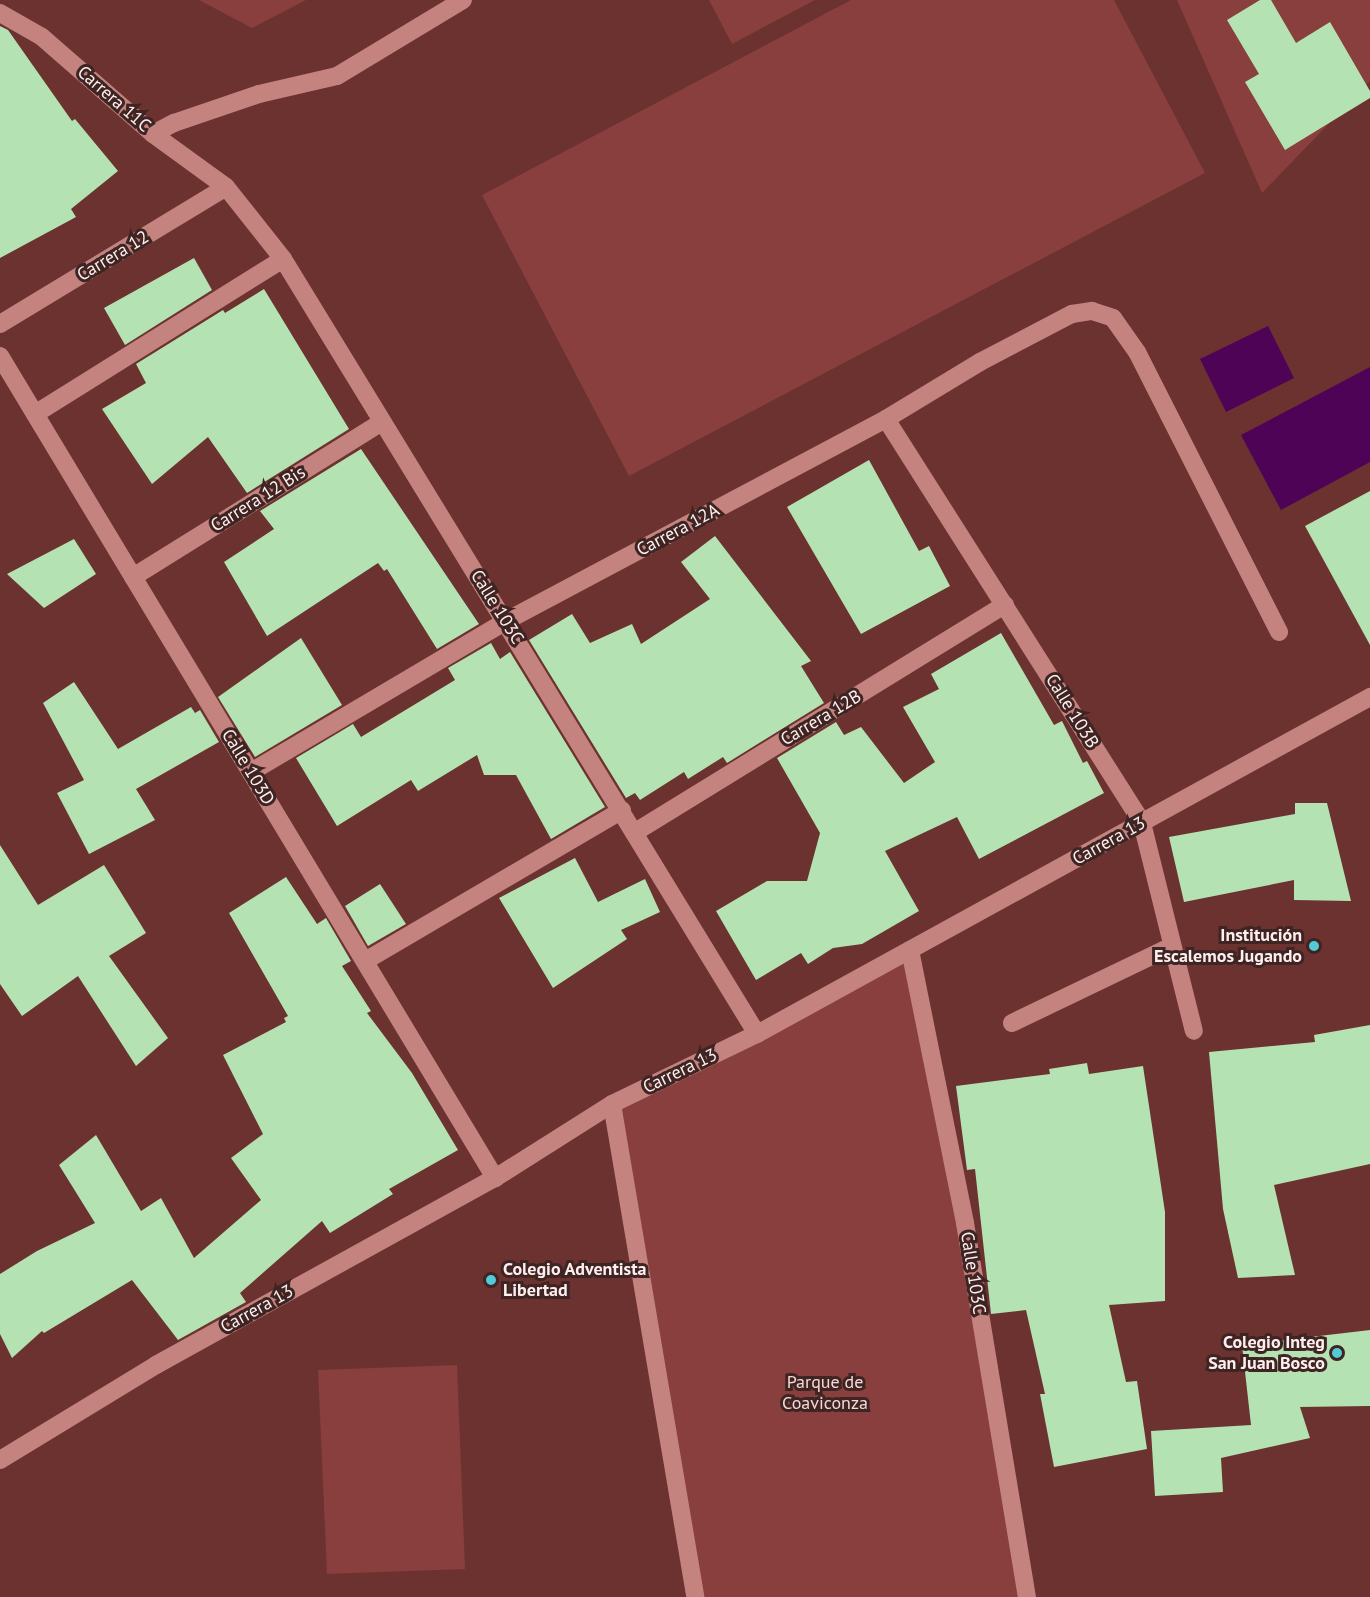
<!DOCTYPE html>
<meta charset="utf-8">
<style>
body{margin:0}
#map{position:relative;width:1370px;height:1597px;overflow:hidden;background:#6b3230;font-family:"PT Sans",sans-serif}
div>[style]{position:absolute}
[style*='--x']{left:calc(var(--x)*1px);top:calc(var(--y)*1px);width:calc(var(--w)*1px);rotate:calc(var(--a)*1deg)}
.green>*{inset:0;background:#883f3d}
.water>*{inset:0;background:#4e0356}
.building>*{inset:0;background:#b4e2b2}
.lane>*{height:18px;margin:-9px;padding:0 9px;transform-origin:9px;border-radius:9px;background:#c4837f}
.street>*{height:18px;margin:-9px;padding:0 9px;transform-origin:9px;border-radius:9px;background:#c4837f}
.dots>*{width:16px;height:16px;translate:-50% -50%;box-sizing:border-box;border:3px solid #3e2422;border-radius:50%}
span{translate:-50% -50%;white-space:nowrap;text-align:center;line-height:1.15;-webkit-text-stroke:6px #3e2422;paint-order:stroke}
.street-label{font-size:18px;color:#feefee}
.poi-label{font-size:18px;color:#feefee;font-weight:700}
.right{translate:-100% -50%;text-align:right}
.left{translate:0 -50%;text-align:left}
.park-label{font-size:18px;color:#f7d8d6}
</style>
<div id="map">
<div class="green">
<div style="clip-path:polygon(199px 0,306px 0,252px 28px)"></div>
<div style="clip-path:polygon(709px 0,815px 0,732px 44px)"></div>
<div style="clip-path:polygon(851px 0,1114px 0,1205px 173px,629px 476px,482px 195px)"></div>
<div style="clip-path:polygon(1177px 0,1370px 0,1370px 81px,1262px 193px)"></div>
<div style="clip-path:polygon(910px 950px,1025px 1597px,695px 1597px,612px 1104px)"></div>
<div style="clip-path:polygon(457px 1365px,465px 1569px,327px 1574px,318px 1370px)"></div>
</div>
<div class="water">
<div style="clip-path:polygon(1268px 326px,1294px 378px,1226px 412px,1200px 359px)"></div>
<div style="clip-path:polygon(1370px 367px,1370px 462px,1281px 510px,1241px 435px)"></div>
</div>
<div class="building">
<div style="clip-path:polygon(1260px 0,1271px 0,1296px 43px,1330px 22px,1370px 91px,1370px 98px,1285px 150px,1245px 82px,1259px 74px,1227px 20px)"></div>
<div style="clip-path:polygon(0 26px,8px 30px,72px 121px,75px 119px,118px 171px,71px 209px,76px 217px,0 258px)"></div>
<div style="clip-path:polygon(194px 258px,212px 290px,125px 345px,104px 308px)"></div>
<div style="clip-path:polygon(264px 289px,349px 429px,247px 493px,208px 437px,152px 484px,102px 409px,146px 383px,136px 364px,223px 310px,225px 313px)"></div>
<div style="clip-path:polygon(361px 449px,479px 624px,437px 649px,387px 569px,384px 571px,378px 563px,267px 636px,224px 562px,274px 529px,260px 511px)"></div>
<div style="clip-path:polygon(869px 460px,919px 551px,929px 546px,950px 586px,861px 634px,787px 507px)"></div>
<div style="clip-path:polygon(1370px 491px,1370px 645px,1305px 526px)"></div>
<div style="clip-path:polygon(715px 536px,811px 661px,801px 666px,824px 703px,727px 763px,723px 757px,688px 779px,684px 772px,640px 800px,635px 793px,626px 798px,529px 640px,572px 614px,590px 643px,632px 624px,641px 644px,710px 599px,681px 562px)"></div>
<div style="clip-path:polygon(74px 539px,96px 574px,44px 608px,7px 574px)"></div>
<div style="clip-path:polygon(1001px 633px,1054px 725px,1062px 721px,1083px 763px,1087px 761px,1104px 793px,979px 859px,957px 817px,885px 851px,919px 911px,862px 944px,833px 948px,808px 964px,801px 953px,756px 980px,716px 911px,767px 881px,807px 881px,820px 833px,777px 758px,836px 722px,844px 735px,861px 727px,904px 783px,935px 762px,903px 707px,939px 689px,931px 674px)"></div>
<div style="clip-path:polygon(301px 638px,342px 705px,255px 757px,218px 697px)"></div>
<div style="clip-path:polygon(491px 643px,500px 659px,510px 652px,605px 807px,551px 839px,516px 775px,484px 775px,477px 755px,418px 791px,411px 780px,337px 826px,296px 758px,353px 724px,361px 737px,455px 680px,448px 668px)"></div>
<div style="clip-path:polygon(74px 682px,118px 749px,191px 707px,195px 713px,200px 710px,219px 742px,136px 789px,155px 820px,89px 854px,57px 793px,84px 780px,43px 703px)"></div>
<div style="clip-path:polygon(1295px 803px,1327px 803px,1351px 901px,1294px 900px,1294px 880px,1184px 902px,1169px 837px,1295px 814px)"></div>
<div style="clip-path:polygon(0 845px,38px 905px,104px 865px,146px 933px,109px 956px,168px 1038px,136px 1066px,78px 976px,22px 1016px,0 984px)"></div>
<div style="clip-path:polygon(575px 858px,598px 902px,645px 879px,660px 912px,621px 930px,627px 939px,553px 988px,499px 898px)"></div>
<div style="clip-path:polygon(286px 877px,317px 924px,326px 918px,351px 961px,342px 966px,371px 1011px,367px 1013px,412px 1073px,458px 1150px,389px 1189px,393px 1194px,330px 1233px,322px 1221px,240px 1293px,246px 1302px,178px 1340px,132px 1280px,44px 1333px,42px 1331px,12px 1358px,0 1334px,0 1274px,37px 1251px,95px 1223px,59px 1165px,96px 1135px,141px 1211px,161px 1198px,194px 1258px,261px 1200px,231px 1158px,263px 1134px,223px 1055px,286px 1022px,284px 1018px,288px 1016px,229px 913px)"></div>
<div style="clip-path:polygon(380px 884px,406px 924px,368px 946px,345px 906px)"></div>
<div style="clip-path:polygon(1370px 1025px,1370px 1164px,1274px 1185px,1295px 1275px,1238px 1278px,1223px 1209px,1209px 1052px,1315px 1042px,1314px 1035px)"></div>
<div style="clip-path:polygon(1087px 1063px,1089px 1074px,1143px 1066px,1165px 1212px,1165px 1301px,1109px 1305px,1126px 1382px,1137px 1381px,1147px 1449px,1054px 1467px,1040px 1394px,1045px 1394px,1026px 1310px,991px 1314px,975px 1169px,967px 1170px,956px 1086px,1050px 1074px,1049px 1069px)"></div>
<div style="clip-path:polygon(1370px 1330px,1370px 1406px,1300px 1407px,1310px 1438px,1221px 1458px,1223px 1492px,1155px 1496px,1151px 1431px,1251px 1425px,1242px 1345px)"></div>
</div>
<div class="lane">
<div style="--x:153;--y:134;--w:24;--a:-28"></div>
<div style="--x:174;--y:123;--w:90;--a:-18.8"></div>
<div style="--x:259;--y:94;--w:80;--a:-13"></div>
<div style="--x:337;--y:76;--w:147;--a:-31.1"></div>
<div style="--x:35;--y:414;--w:292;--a:-32"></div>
<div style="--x:1012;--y:1023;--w:178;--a:-25.7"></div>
</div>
<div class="street">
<div style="--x:0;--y:13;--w:48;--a:29.7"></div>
<div style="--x:42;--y:37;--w:147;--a:41.1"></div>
<div style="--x:153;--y:134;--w:90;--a:36"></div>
<div style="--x:226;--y:187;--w:92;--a:51.6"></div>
<div style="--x:283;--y:259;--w:908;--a:58.55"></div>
<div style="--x:0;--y:324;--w:264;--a:-31.2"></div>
<div style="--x:0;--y:356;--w:960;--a:58.94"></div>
<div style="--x:886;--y:419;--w:478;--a:57.6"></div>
<div style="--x:1142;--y:823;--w:214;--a:76"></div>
<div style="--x:133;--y:577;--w:293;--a:-31.9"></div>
<div style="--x:251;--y:772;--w:296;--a:-30.6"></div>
<div style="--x:506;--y:621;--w:430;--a:-28"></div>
<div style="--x:886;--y:419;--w:110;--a:-31.2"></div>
<div style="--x:980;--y:362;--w:104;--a:-27.6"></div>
<div style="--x:1072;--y:314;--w:20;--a:-9"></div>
<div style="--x:1092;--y:311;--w:22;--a:18"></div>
<div style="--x:1113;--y:318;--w:42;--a:54.8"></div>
<div style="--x:1137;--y:352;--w:314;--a:63.1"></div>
<div style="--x:637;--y:831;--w:432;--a:-31.6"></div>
<div style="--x:910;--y:950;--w:278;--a:78.6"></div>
<div style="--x:965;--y:1223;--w:379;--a:80.6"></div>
<div style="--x:365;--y:961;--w:298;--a:-30.4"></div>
<div style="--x:612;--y:1104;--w:500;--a:80.4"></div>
<div style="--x:0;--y:1460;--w:183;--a:-31.3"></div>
<div style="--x:156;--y:1365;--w:387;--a:-28.9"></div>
<div style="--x:495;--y:1178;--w:138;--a:-32.3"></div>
<div style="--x:612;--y:1104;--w:161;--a:-25.8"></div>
<div style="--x:757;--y:1034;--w:700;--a:-28.8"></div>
</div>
<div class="dots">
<div style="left:1314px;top:946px;background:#52cbd6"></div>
<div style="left:491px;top:1280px;background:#52cbd6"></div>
<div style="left:1337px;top:1353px;background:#52cbd6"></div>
</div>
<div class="street-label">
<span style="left:114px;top:99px;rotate:41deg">Carrera 11C</span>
<span style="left:113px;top:256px;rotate:-31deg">Carrera 12</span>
<span style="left:258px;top:499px;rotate:-32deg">Carrera 12 Bis</span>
<span style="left:678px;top:530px;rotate:-28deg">Carrera 12A</span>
<span style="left:497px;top:607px;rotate:58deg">Calle 103C</span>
<span style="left:1072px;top:711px;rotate:58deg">Calle 103B</span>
<span style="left:821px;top:718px;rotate:-31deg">Carrera 12B</span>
<span style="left:248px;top:767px;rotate:59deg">Calle 103D</span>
<span style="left:1109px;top:841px;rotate:-29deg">Carrera 13</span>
<span style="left:680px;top:1071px;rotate:-26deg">Carrera 13</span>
<span style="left:973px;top:1273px;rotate:81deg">Calle 103C</span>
<span style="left:257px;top:1309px;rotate:-29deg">Carrera 13</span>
</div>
<div class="poi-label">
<span class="right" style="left:1302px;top:946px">Institución<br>Escalemos Jugando</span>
<span class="left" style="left:503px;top:1280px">Colegio Adventista<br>Libertad</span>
<span class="right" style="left:1325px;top:1353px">Colegio Integ<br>San Juan Bosco</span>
</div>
<div class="park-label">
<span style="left:825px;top:1393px">Parque de<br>Coaviconza</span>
</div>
</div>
